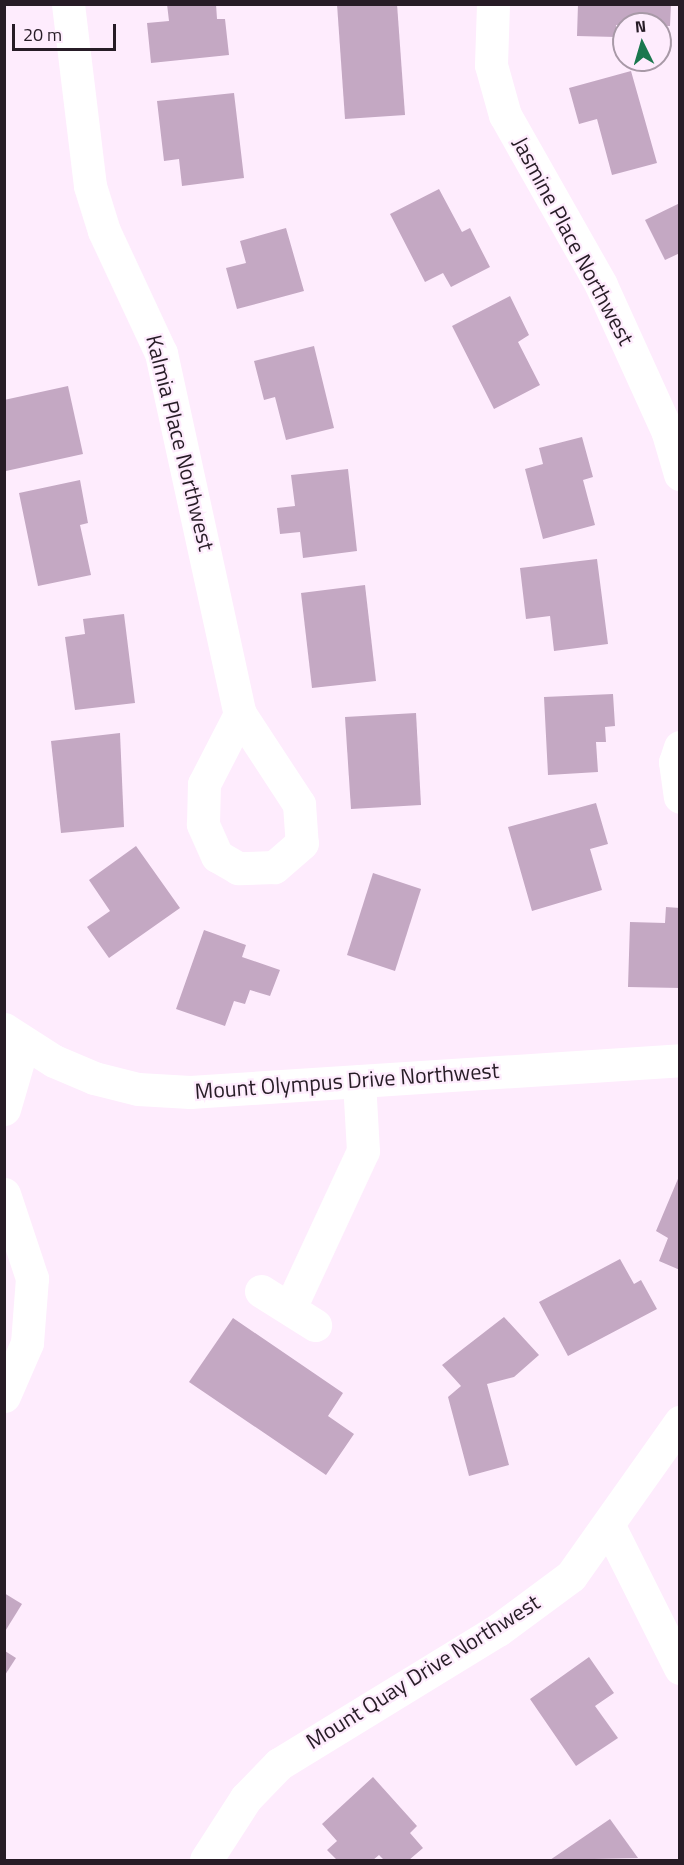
<!DOCTYPE html>
<style>
body{margin:0}
#map{position:relative;width:684px;height:1865px;overflow:hidden;background:#feecfd;font-family:"Titillium Web",sans-serif}
div>[style]{position:absolute}
[style*='--x']{left:calc(var(--x)*1px);top:calc(var(--y)*1px);width:calc(var(--w)*1px);rotate:calc(var(--a)*1deg)}
.building>*{inset:0;background:#c4a8c3}
.minor>*{height:33px;margin:-16.5px;padding:0 16.5px;transform-origin:16.5px;border-radius:16.5px;background:#fff}
span{translate:-50% -50%;white-space:nowrap;text-align:center;line-height:1.15;-webkit-text-stroke:4.5px #feecfd;paint-order:stroke}
.street-label{font-size:22px;color:#271c26}
.frame{position:absolute;inset:0;border:6px solid #271c26;pointer-events:none}
.north{position:absolute;left:612px;top:12px;width:60px;height:60px;box-sizing:border-box;background:#feecfd;border:2px solid #a899a7;border-radius:50%;rotate:355deg;font-size:16px;font-weight:700;line-height:24px;text-align:center;color:#271c26}
.north::after{content:'';display:block;margin:auto;width:21px;height:27px;background:#1a784e;clip-path:polygon(50% 0,100% 100%,50% 72%,0 100%)}
.scale{position:absolute;left:12px;top:24px;width:104px;height:27px;box-sizing:border-box;border:3px solid #271c26;border-top:0;padding-left:8px;font-size:18px;line-height:21px;white-space:nowrap;color:#271c26;-webkit-text-stroke:4px #feecfd;paint-order:stroke}
</style>
<div id="map">
<div class="building">
<div style="clip-path:polygon(167px 4px,216px 4px,217px 19px,225px 19px,229px 55px,151px 63px,147px 23px,169px 21px)"></div>
<div style="clip-path:polygon(337px 4px,397px 4px,405px 115px,345px 119px)"></div>
<div style="clip-path:polygon(578px 4px,671px 4px,670px 26px,616px 25px,616px 37px,577px 36px)"></div>
<div style="clip-path:polygon(631px 71px,657px 163px,612px 175px,597px 119px,579px 124px,569px 88px)"></div>
<div style="clip-path:polygon(234px 93px,244px 178px,182px 186px,179px 159px,164px 161px,157px 101px)"></div>
<div style="clip-path:polygon(439px 189px,462px 232px,470px 228px,490px 267px,451px 287px,443px 273px,425px 282px,390px 214px)"></div>
<div style="clip-path:polygon(680px 203px,680px 253px,665px 260px,645px 220px)"></div>
<div style="clip-path:polygon(286px 228px,304px 291px,237px 309px,226px 268px,246px 263px,240px 241px)"></div>
<div style="clip-path:polygon(510px 296px,529px 335px,518px 342px,540px 385px,494px 409px,452px 326px)"></div>
<div style="clip-path:polygon(314px 346px,334px 428px,286px 440px,275px 397px,264px 400px,254px 361px)"></div>
<div style="clip-path:polygon(68px 386px,83px 454px,6px 471px,4px 400px)"></div>
<div style="clip-path:polygon(582px 437px,593px 477px,583px 480px,595px 525px,543px 539px,525px 469px,543px 464px,539px 448px)"></div>
<div style="clip-path:polygon(348px 469px,357px 551px,303px 558px,300px 532px,280px 534px,277px 508px,295px 506px,291px 475px)"></div>
<div style="clip-path:polygon(80px 480px,88px 523px,80px 525px,91px 575px,38px 586px,19px 493px)"></div>
<div style="clip-path:polygon(597px 559px,608px 644px,554px 651px,550px 616px,526px 619px,520px 568px)"></div>
<div style="clip-path:polygon(365px 585px,376px 681px,312px 688px,301px 593px)"></div>
<div style="clip-path:polygon(124px 614px,135px 703px,75px 710px,65px 637px,85px 634px,83px 619px)"></div>
<div style="clip-path:polygon(613px 694px,615px 726px,605px 727px,606px 742px,596px 742px,598px 772px,548px 775px,544px 697px)"></div>
<div style="clip-path:polygon(416px 713px,421px 805px,351px 809px,345px 717px)"></div>
<div style="clip-path:polygon(120px 733px,124px 827px,61px 833px,51px 741px)"></div>
<div style="clip-path:polygon(596px 803px,608px 844px,590px 849px,602px 890px,532px 911px,508px 827px)"></div>
<div style="clip-path:polygon(136px 846px,180px 908px,109px 958px,87px 927px,110px 911px,89px 880px)"></div>
<div style="clip-path:polygon(373px 873px,421px 889px,395px 971px,347px 955px)"></div>
<div style="clip-path:polygon(666px 907px,680px 908px,680px 988px,628px 987px,630px 922px,665px 923px)"></div>
<div style="clip-path:polygon(204px 930px,246px 945px,242px 957px,280px 970px,270px 996px,250px 990px,245px 1004px,234px 1001px,225px 1026px,176px 1009px)"></div>
<div style="clip-path:polygon(680px 1174px,680px 1270px,659px 1261px,668px 1238px,656px 1231px)"></div>
<div style="clip-path:polygon(620px 1259px,634px 1284px,641px 1280px,657px 1309px,568px 1356px,539px 1302px)"></div>
<div style="clip-path:polygon(504px 1317px,539px 1355px,514px 1377px,487px 1384px,509px 1465px,469px 1476px,448px 1397px,461px 1386px,442px 1365px)"></div>
<div style="clip-path:polygon(233px 1318px,343px 1393px,328px 1416px,354px 1434px,326px 1475px,189px 1382px)"></div>
<div style="clip-path:polygon(4px 1593px,22px 1604px,4px 1633px)"></div>
<div style="clip-path:polygon(5px 1651px,16px 1658px,5px 1675px)"></div>
<div style="clip-path:polygon(589px 1657px,614px 1693px,595px 1706px,618px 1738px,576px 1766px,530px 1699px)"></div>
<div style="clip-path:polygon(373px 1777px,417px 1826px,410px 1833px,423px 1848px,409px 1860px,384px 1860px,379px 1855px,373px 1860px,337px 1860px,327px 1850px,337px 1841px,322px 1824px)"></div>
<div style="clip-path:polygon(610px 1819px,638px 1858px,550px 1860px)"></div>
</div>
<div class="minor">
<div style="--x:68;--y:4;--w:183;--a:83.1"></div>
<div style="--x:90;--y:186;--w:47;--a:72.7"></div>
<div style="--x:104;--y:231;--w:135;--a:65"></div>
<div style="--x:161;--y:353;--w:370;--a:77.7"></div>
<div style="--x:240;--y:714;--w:108;--a:56.8"></div>
<div style="--x:299;--y:804;--w:39;--a:86"></div>
<div style="--x:302;--y:843;--w:37;--a:139"></div>
<div style="--x:274;--y:867;--w:36;--a:178"></div>
<div style="--x:238;--y:868;--w:24;--a:-150"></div>
<div style="--x:217;--y:856;--w:35;--a:-114"></div>
<div style="--x:203;--y:824;--w:40;--a:-88.6"></div>
<div style="--x:204;--y:784;--w:79;--a:-62.8"></div>
<div style="--x:493;--y:4;--w:61;--a:91.9"></div>
<div style="--x:491;--y:65;--w:52;--a:74.4"></div>
<div style="--x:505;--y:115;--w:195;--a:60.5"></div>
<div style="--x:601;--y:285;--w:162;--a:65.6"></div>
<div style="--x:668;--y:433;--w:43;--a:73.7"></div>
<div style="--x:680;--y:747;--w:16;--a:108"></div>
<div style="--x:675;--y:762;--w:35;--a:82"></div>
<div style="--x:4;--y:1029;--w:59;--a:32.6"></div>
<div style="--x:54;--y:1061;--w:43;--a:23"></div>
<div style="--x:94;--y:1078;--w:45;--a:14"></div>
<div style="--x:138;--y:1089;--w:52;--a:3.3"></div>
<div style="--x:190;--y:1092;--w:491;--a:-3.7"></div>
<div style="--x:4;--y:1109;--w:68;--a:-73.7"></div>
<div style="--x:4;--y:1194;--w:89;--a:71.6"></div>
<div style="--x:32;--y:1278;--w:65;--a:94.4"></div>
<div style="--x:27;--y:1343;--w:58;--a:113.5"></div>
<div style="--x:261;--y:1291;--w:64;--a:32.2"></div>
<div style="--x:290;--y:1308;--w:173;--a:-65.1"></div>
<div style="--x:363;--y:1151;--w:70;--a:-93.3"></div>
<div style="--x:609;--y:1526;--w:159;--a:63.4"></div>
<div style="--x:206;--y:1860;--w:74;--a:-57.2"></div>
<div style="--x:246;--y:1798;--w:47;--a:-45.9"></div>
<div style="--x:279;--y:1764;--w:257;--a:-31.5"></div>
<div style="--x:498;--y:1630;--w:91;--a:-36.5"></div>
<div style="--x:571;--y:1576;--w:189;--a:-54.7"></div>
</div>
<div class="street-label">
<span style="left:573px;top:241px;rotate:62deg">Jasmine Place Northwest</span>
<span style="left:180px;top:443px;rotate:76deg">Kalmia Place Northwest</span>
<span style="left:347px;top:1081px;rotate:-4deg">Mount Olympus Drive Northwest</span>
<span style="left:423px;top:1672px;rotate:-32deg">Mount Quay Drive Northwest</span>
</div>
<div class="frame"></div>
<div class="north">N</div>
<div class="scale">20 m</div>
</div>
